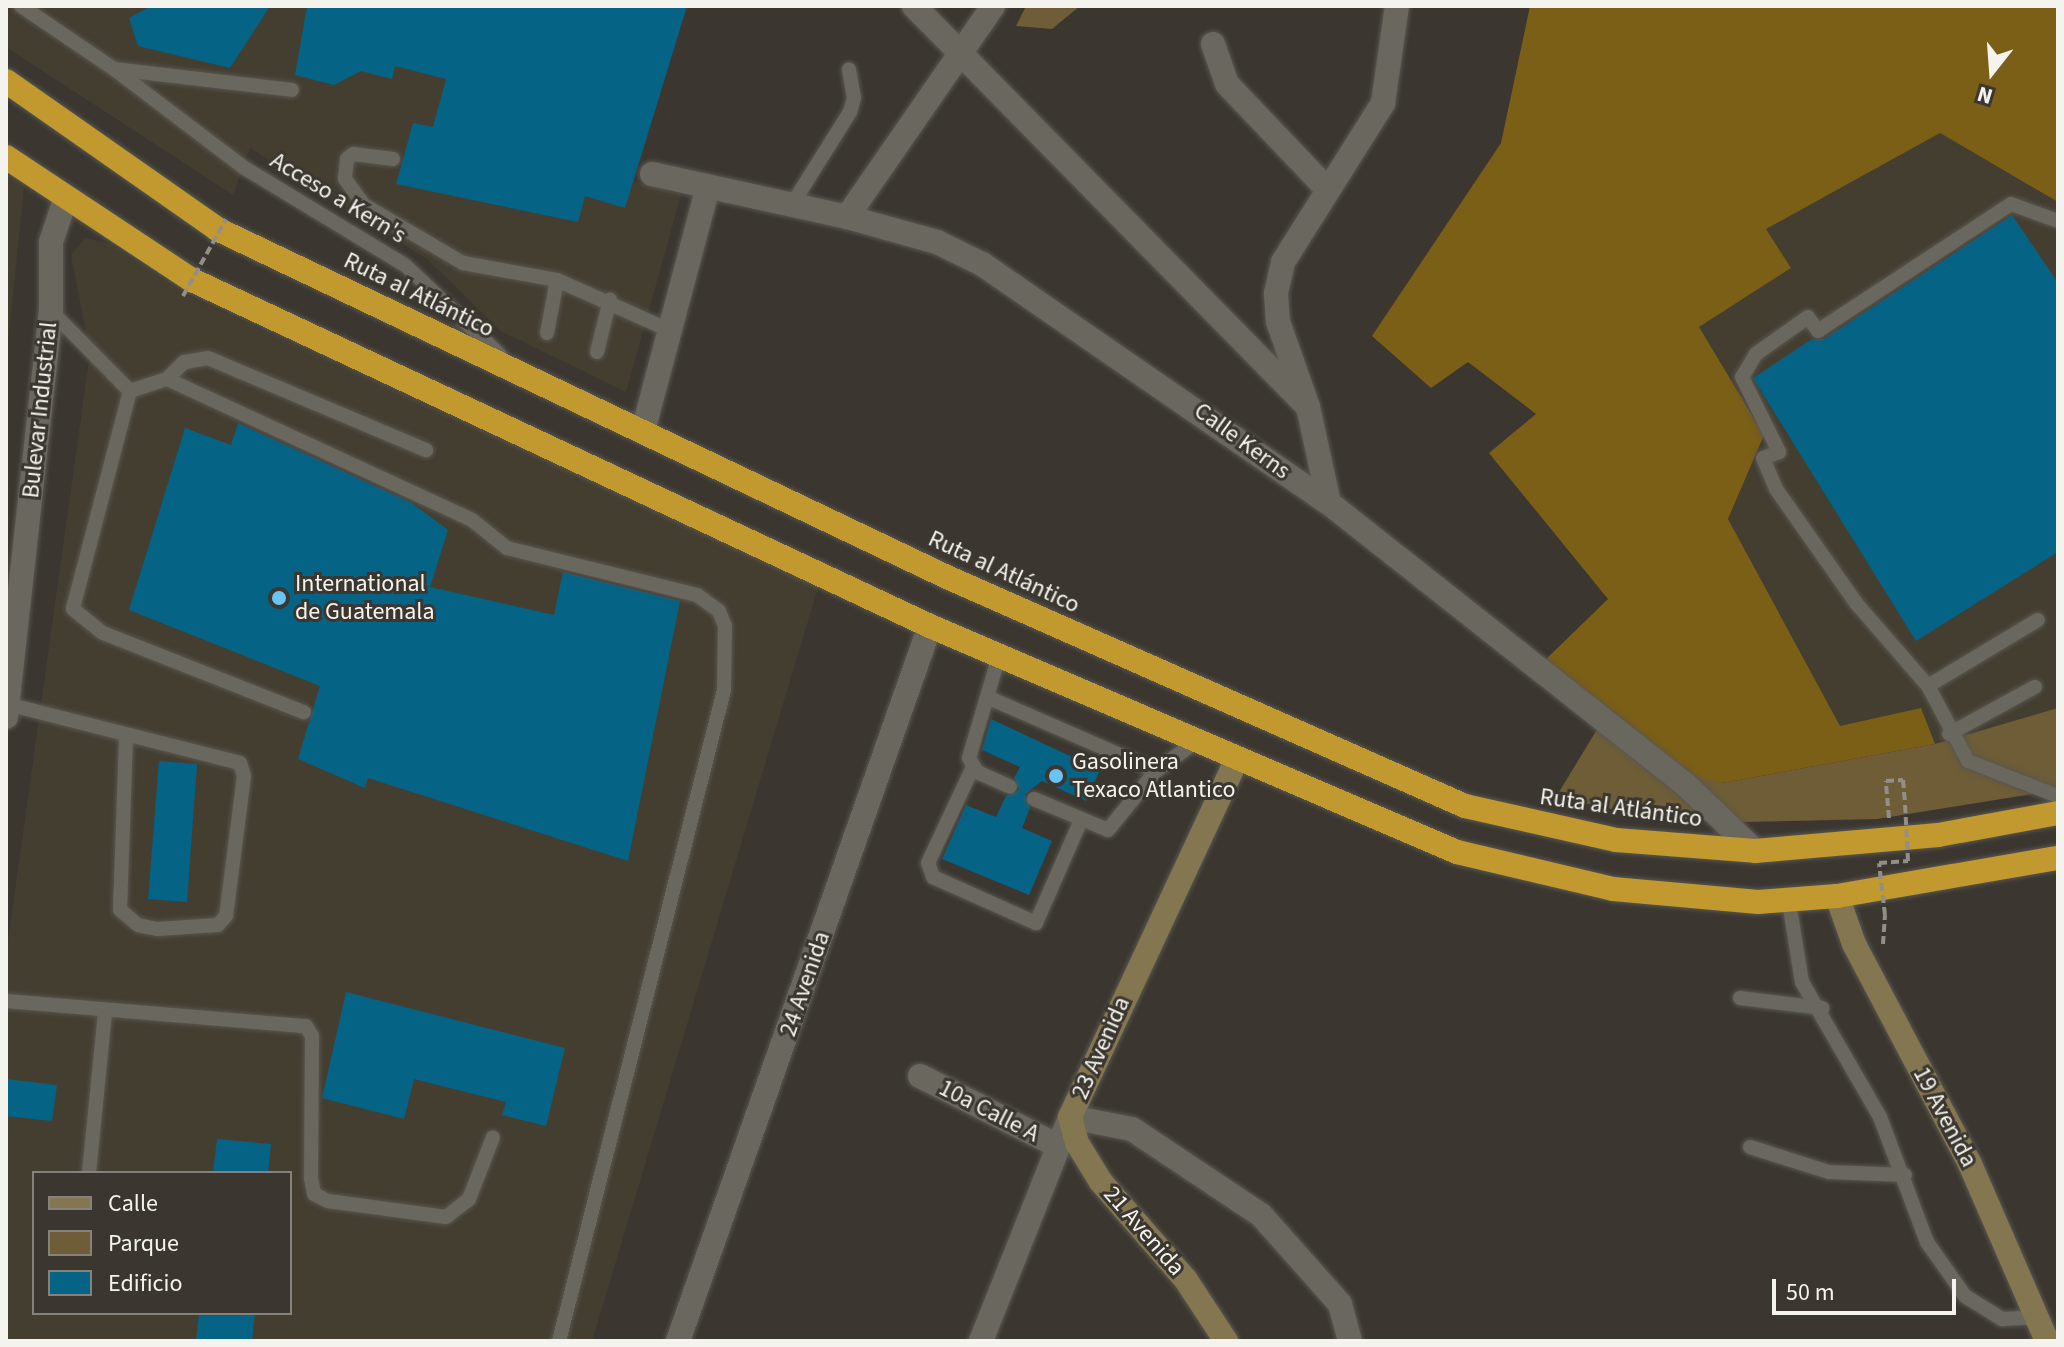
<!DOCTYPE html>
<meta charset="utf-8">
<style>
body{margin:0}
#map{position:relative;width:2064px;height:1347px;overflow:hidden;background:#3b3730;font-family:"Source Sans 3",sans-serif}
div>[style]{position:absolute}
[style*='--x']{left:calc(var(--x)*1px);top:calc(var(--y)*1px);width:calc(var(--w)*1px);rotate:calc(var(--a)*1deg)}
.built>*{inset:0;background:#443e31}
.green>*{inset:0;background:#6e5d37}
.forest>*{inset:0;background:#7b5f16}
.building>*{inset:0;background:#056386}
.path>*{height:4px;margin-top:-2px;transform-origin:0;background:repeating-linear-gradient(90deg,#928f89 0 8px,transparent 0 12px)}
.roads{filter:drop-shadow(0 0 2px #595650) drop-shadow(0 0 2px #595650)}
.lane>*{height:14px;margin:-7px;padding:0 7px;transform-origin:7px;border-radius:7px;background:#6a675f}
.street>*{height:24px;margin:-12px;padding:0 12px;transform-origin:12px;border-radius:12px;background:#6a675f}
.secondary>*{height:24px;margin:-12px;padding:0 12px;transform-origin:12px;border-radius:12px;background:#847650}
.highway>*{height:24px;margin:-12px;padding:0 12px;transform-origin:12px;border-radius:12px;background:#c2992e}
.path-bridge>*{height:4px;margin-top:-2px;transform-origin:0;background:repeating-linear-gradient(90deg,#928f89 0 8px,transparent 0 12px)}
.dots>*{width:22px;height:22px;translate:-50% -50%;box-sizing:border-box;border:4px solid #3b3730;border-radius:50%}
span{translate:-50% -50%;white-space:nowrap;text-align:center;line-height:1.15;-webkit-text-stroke:6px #3b3730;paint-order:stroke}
.street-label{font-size:24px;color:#f5f3ee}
.poi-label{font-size:24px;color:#f5f3ee}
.left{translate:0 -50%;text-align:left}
.frame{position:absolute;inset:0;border:8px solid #f5f3ee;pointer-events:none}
.legend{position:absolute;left:32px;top:1171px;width:260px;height:144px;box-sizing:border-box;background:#3b3730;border:2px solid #85827c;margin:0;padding:10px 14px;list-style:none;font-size:24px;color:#f5f3ee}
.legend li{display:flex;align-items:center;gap:16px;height:40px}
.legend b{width:40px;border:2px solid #85827c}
.north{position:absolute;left:1952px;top:32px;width:80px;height:80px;-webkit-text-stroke:6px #3b3730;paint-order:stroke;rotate:197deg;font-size:22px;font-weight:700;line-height:32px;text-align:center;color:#f5f3ee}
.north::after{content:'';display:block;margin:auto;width:28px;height:36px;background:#f5f3ee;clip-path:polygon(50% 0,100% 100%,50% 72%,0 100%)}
.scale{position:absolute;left:1772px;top:1279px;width:184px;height:36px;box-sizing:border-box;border:4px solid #f5f3ee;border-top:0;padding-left:10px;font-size:24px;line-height:28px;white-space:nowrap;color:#f5f3ee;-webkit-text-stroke:6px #3b3730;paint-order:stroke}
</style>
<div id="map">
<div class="built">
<div style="clip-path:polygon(6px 6px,687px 6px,634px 181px,681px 195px,626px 392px,501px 331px,427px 259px,250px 148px,233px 195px,6px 47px)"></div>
<div style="clip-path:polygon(1940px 133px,2058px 202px,2058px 708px,1935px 744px,1920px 709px,1840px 727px,1728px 519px,1764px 435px,1699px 327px,1791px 268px,1766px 229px)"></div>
<div style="clip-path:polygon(6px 173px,24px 188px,6px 361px)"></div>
<div style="clip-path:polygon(evenodd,85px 238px,108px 243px,189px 297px,819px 584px,592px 1341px,6px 1341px,6px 955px,90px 353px,71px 255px,85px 238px,34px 1173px,290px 1173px,290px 1313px,34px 1313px,34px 1173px)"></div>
</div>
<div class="green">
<div style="clip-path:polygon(1026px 6px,1080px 6px,1052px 29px,1016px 26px)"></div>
<div style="clip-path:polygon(2058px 708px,2058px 790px,1877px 819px,1741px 822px,1648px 817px,1556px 797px,1607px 713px,1722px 783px,1935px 744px)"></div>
</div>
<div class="forest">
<div style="clip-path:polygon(1530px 6px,2058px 6px,2058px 202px,1940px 133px,1766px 229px,1791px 268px,1699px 327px,1764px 435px,1728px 519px,1840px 726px,1921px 708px,1935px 744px,1722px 783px,1690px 774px,1543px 662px,1608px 599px,1489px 453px,1536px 414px,1468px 362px,1431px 388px,1372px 336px,1501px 143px)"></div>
</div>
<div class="building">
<div style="clip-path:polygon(151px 6px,270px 6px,230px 68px,138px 46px,129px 18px)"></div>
<div style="clip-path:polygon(307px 6px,687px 6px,625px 208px,585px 196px,578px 222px,396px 184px,413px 123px,433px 127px,446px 79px,395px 66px,392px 79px,361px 71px,334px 85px,295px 75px)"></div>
<div style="clip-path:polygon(2012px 215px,2058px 283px,2058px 552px,1916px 641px,1753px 378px,1812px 339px,1824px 339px)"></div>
<div style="clip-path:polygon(238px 423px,412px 503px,448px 530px,430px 587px,554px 615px,563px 572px,680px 601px,628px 861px,368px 778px,365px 788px,298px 759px,320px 686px,129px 610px,185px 428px,231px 445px)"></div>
<div style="clip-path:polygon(991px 719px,1100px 770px,1086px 801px,1042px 781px,1025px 794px,1030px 808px,1022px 828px,1052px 841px,1029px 895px,942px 859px,966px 805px,996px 817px,1006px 796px,1019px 790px,1014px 778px,1020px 767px,982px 750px)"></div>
<div style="clip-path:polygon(159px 761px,197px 764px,187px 902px,148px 899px)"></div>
<div style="clip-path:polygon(346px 992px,565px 1048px,546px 1126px,502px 1115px,506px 1102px,414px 1079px,404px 1119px,322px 1098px)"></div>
<div style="clip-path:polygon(6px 1079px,57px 1085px,52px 1121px,6px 1116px)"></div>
<div style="clip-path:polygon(217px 1139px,271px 1144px,268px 1173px,213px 1173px)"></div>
<div style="clip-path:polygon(199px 1313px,255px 1313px,252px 1341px,196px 1341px)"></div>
</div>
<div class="path">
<div style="--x:1889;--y:818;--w:37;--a:-95"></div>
<div style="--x:1886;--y:781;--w:17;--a:-3"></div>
<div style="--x:1903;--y:780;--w:23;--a:85"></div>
<div style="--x:1883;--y:944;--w:29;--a:-86"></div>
</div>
<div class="roads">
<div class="lane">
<div style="--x:21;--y:6;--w:112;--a:34.1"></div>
<div style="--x:114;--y:69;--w:179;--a:6.7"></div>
<div style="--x:114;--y:69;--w:162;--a:37.2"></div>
<div style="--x:243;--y:167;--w:189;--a:31.2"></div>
<div style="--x:405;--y:265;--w:131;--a:43.5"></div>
<div style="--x:393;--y:159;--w:40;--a:-172.9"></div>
<div style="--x:353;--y:154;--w:8;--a:140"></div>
<div style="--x:347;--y:159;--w:20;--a:96"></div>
<div style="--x:345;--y:179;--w:32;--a:54"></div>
<div style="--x:364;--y:205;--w:115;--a:30.4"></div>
<div style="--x:463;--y:263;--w:96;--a:10.3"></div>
<div style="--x:557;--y:280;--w:123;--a:24.1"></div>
<div style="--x:791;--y:206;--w:111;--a:-57.9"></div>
<div style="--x:850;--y:112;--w:15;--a:-74"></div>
<div style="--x:854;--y:98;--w:29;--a:-100"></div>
<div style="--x:2058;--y:221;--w:50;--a:-160.1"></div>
<div style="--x:2011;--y:204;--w:231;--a:146.7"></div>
<div style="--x:1818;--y:331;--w:17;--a:-126"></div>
<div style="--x:1808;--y:317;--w:64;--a:144.6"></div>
<div style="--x:1756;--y:354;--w:27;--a:121"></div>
<div style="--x:1742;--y:377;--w:84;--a:63.7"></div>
<div style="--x:1779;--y:452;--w:17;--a:159"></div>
<div style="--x:1763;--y:458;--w:34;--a:67"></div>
<div style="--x:1776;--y:489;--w:139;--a:54.9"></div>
<div style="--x:1856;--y:603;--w:110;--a:49.1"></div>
<div style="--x:1928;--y:686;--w:85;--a:61.9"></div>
<div style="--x:1968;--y:761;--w:97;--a:21.3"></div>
<div style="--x:51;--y:311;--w:112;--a:45.4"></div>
<div style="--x:130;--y:391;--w:225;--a:104.7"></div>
<div style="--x:73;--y:609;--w:38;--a:39"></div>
<div style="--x:103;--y:633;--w:216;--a:21.5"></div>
<div style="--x:547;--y:333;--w:54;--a:-79.3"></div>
<div style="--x:597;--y:352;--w:54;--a:-76"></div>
<div style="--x:167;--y:379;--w:24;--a:-45"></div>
<div style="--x:184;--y:362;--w:24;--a:-9"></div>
<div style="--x:208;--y:358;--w:237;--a:22.9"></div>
<div style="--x:130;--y:391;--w:39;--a:-18"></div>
<div style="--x:167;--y:379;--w:336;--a:24.8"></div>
<div style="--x:472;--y:520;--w:45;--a:38.7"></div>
<div style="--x:507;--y:548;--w:196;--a:13.9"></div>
<div style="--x:697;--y:595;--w:27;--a:36"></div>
<div style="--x:719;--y:611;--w:16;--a:68"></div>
<div style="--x:725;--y:626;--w:64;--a:90.9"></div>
<div style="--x:724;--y:690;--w:672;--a:104.22"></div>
<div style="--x:999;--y:656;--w:106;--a:106.4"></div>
<div style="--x:969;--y:758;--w:16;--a:60"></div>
<div style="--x:977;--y:772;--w:36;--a:24"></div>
<div style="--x:1928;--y:686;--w:128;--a:-31"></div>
<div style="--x:987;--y:697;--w:184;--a:23.6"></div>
<div style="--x:7;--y:704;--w:240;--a:14.2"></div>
<div style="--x:240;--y:763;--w:14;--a:73"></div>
<div style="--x:244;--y:776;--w:141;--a:97.3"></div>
<div style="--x:226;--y:916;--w:12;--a:132"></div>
<div style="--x:218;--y:925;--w:61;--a:176.2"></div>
<div style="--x:157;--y:929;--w:19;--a:-168"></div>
<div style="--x:138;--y:925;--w:23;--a:-140"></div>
<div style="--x:120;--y:910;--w:174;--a:-88"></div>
<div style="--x:1949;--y:734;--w:98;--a:-28.7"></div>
<div style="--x:973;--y:767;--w:106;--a:115.1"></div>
<div style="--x:928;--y:863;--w:15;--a:70"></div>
<div style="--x:933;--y:877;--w:113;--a:24.1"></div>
<div style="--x:1036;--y:923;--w:112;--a:-66.4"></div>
<div style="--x:1034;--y:799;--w:80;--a:22.7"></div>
<div style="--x:1108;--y:830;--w:76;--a:-50.9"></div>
<div style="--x:1156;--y:771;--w:47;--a:-36.4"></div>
<div style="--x:1789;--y:902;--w:81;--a:80.8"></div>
<div style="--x:1802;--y:982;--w:156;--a:60"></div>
<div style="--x:1880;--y:1117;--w:134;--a:69.4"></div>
<div style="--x:1927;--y:1242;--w:66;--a:54.9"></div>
<div style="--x:1965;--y:1296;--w:44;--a:31.9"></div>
<div style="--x:2002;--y:1319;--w:35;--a:-3"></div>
<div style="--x:1740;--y:998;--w:83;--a:7"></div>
<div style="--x:6;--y:1001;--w:301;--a:4.8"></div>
<div style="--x:306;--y:1026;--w:12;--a:59"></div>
<div style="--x:312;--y:1036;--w:142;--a:90.4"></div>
<div style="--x:311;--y:1178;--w:16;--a:79"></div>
<div style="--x:314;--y:1194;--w:16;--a:27"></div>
<div style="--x:328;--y:1201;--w:119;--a:7.7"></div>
<div style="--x:446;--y:1217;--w:29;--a:-38"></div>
<div style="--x:469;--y:1199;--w:66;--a:-68.8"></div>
<div style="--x:1750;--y:1147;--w:83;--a:17.6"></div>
<div style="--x:1829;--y:1172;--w:76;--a:2.3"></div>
<div style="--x:89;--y:1173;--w:161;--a:-84.3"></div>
</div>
<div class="street">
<div style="--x:914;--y:6;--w:562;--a:45.5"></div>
<div style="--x:1213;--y:44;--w:42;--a:70.7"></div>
<div style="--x:1227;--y:84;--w:145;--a:46.4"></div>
<div style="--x:652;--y:174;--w:200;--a:12.4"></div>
<div style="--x:847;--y:217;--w:93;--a:15.5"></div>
<div style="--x:937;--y:242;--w:50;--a:26.1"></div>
<div style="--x:982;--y:264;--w:421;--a:34.6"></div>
<div style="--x:1329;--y:503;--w:454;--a:38.3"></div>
<div style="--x:1685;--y:784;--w:97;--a:43.7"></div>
<div style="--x:847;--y:217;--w:257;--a:-55.3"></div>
<div style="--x:643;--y:431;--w:253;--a:-75.1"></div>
<div style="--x:1329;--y:503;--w:98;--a:-102.3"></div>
<div style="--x:1308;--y:407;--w:90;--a:-109.4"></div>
<div style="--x:1278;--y:322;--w:29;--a:-94"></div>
<div style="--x:1276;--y:293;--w:32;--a:-77"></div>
<div style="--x:1283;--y:262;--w:188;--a:-57.8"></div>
<div style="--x:1383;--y:103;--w:98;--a:-81.8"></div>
<div style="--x:6;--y:717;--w:408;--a:-83.7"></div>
<div style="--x:51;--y:311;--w:69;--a:-90"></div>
<div style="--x:51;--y:242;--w:44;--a:-71.6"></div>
<div style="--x:920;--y:1076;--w:155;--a:26.9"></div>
<div style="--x:678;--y:1341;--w:758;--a:-70.59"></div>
<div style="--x:981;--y:1341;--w:241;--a:-68.3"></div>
<div style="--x:1070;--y:1117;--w:63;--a:11"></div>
<div style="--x:1132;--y:1129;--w:155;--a:33.7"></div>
<div style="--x:1261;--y:1215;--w:119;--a:48.4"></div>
<div style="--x:1340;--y:1304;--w:38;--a:75"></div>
</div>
<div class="secondary">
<div style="--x:1837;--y:896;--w:51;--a:70.5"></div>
<div style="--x:1854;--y:944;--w:249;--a:62.2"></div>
<div style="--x:1970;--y:1164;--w:193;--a:66.5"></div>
<div style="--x:1226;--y:1341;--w:73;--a:-123.3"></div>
<div style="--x:1186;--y:1280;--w:130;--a:-130.9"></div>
<div style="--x:1101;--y:1182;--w:46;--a:-121.6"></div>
<div style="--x:1077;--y:1143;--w:27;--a:-105"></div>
<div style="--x:1070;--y:1117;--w:393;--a:-65"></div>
</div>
<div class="highway">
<div style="--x:6;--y:81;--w:258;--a:35"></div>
<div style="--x:217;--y:229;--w:809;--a:25.49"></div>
<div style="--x:947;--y:577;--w:566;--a:23.85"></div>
<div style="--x:1465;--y:806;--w:155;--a:12.7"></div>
<div style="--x:1616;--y:840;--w:139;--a:4.5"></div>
<div style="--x:1755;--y:851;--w:184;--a:-5"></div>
<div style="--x:1938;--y:835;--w:122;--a:-10.4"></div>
<div style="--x:6;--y:157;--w:223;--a:33.5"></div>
<div style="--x:192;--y:280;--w:815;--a:25.12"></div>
<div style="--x:930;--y:626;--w:573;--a:23.21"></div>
<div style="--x:1457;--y:852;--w:160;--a:13.3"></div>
<div style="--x:1613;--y:889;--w:146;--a:5.1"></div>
<div style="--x:1758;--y:902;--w:79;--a:-4.3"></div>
<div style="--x:1837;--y:896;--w:224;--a:-9.8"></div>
</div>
</div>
<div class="path-bridge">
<div style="--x:183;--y:296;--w:88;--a:-60.8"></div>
<div style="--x:1885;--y:915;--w:52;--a:-96.6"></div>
<div style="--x:1879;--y:863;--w:29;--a:-4"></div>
<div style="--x:1908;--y:861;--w:58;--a:-93"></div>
</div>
<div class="dots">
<div style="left:279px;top:598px;background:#68c4f0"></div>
<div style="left:1056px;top:776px;background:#68c4f0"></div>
</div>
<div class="street-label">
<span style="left:338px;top:198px;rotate:31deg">Acceso a Kern's</span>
<span style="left:419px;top:295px;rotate:26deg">Ruta al Atlántico</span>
<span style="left:40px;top:410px;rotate:-84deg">Bulevar Industrial</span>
<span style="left:1242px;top:441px;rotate:36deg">Calle Kerns</span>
<span style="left:1004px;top:572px;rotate:25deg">Ruta al Atlántico</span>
<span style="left:1621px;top:808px;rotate:8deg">Ruta al Atlántico</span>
<span style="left:805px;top:984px;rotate:-71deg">24 Avenida</span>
<span style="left:1101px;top:1048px;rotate:-66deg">23 Avenida</span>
<span style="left:989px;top:1111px;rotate:27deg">10a Calle A</span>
<span style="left:1945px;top:1117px;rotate:62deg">19 Avenida</span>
<span style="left:1144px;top:1231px;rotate:49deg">21 Avenida</span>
</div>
<div class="poi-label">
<span class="left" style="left:295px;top:598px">International<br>de Guatemala</span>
<span class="left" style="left:1072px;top:776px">Gasolinera<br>Texaco Atlantico</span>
</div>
<div class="frame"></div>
<ul class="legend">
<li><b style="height:10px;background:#847650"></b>Calle</li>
<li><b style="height:22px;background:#6e5d37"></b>Parque</li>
<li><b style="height:22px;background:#056386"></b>Edificio</li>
</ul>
<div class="north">N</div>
<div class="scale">50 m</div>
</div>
